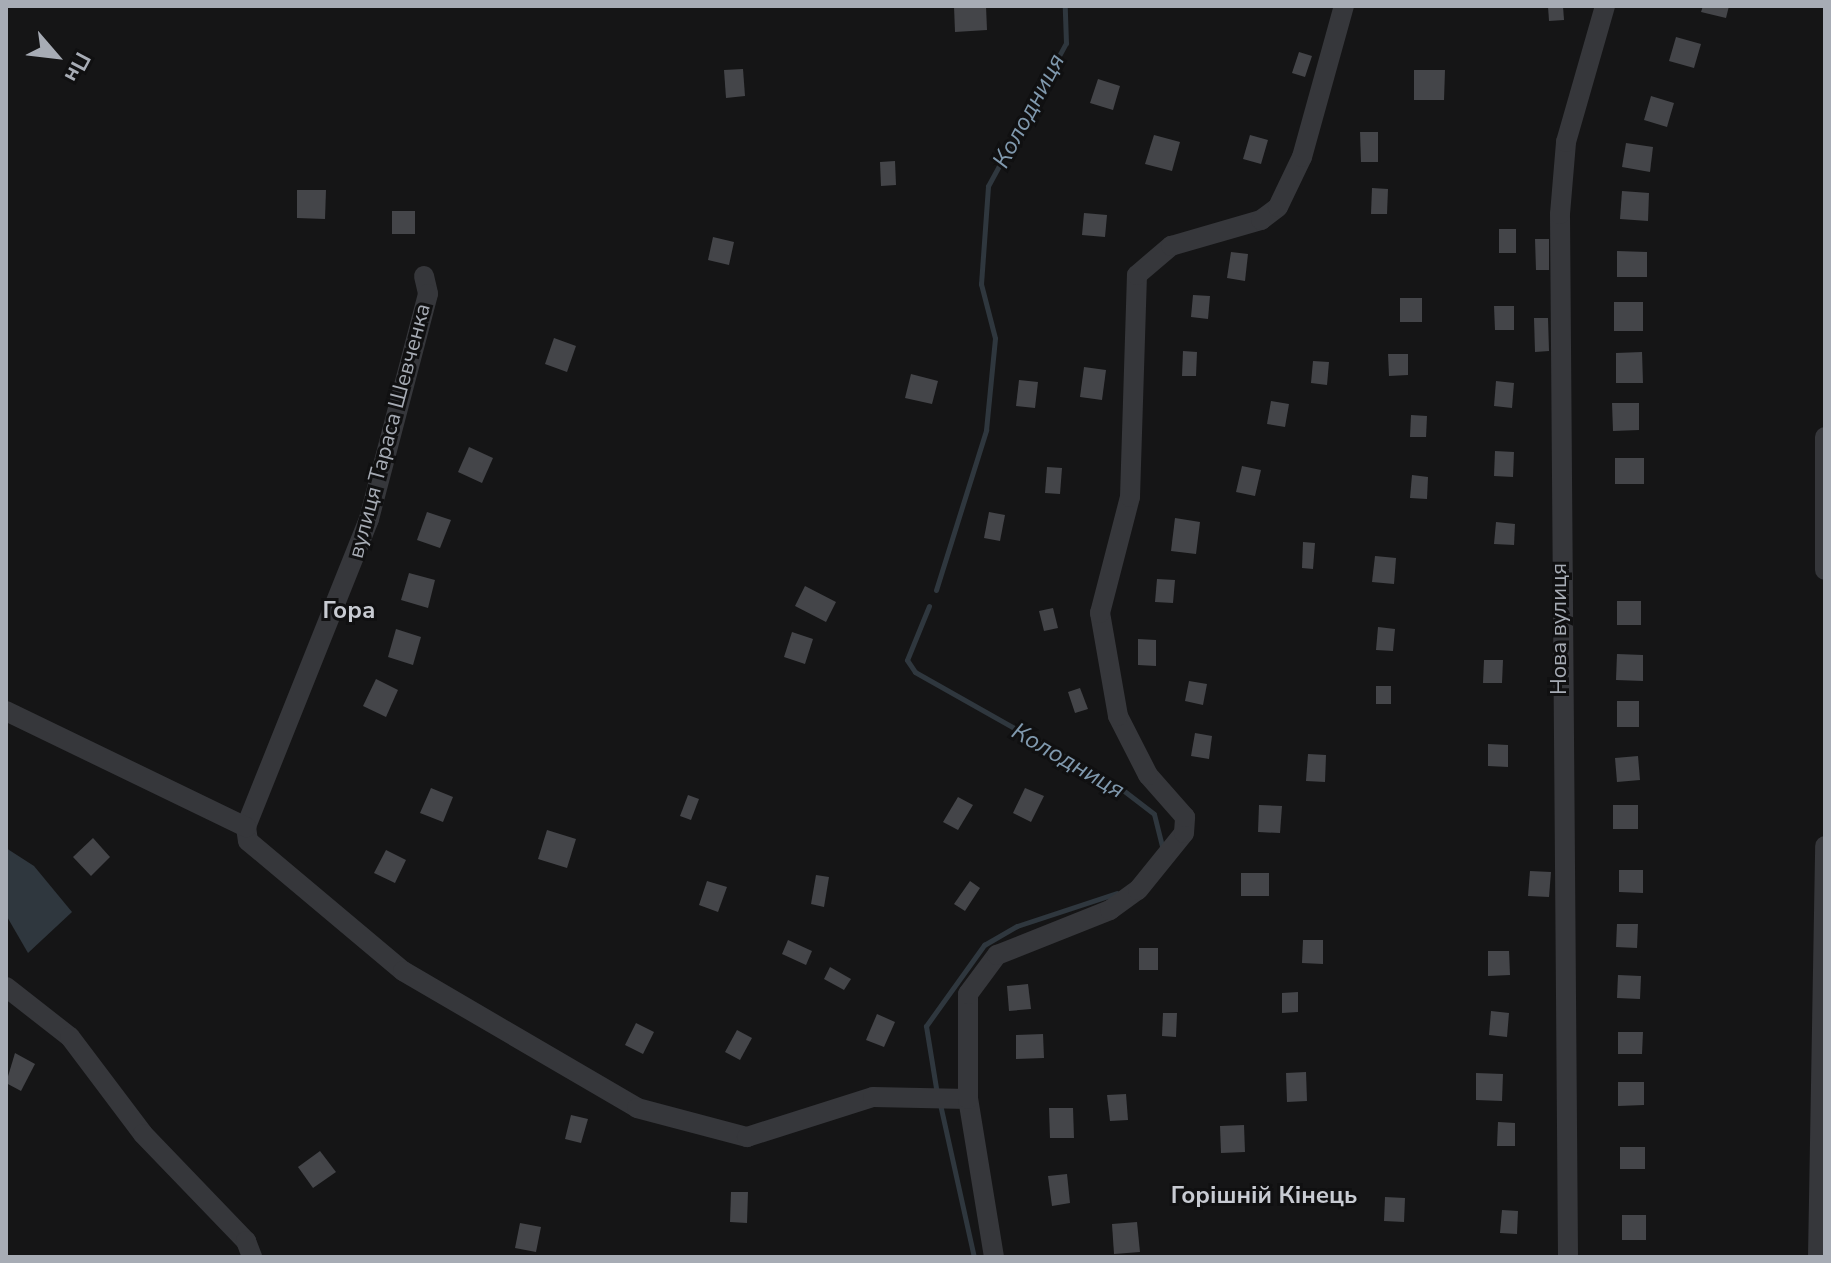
<!DOCTYPE html>
<meta charset="utf-8">
<style>
body{margin:0}
#map{position:relative;width:1831px;height:1263px;overflow:hidden;background:#151516;font-family:"Nunito Sans",sans-serif}
div>[style]{position:absolute}
[style*='--x']{left:calc(var(--x)*1px);top:calc(var(--y)*1px);width:calc(var(--w)*1px);rotate:calc(var(--a)*1deg)}
.water>*{inset:0;background:#2f373e}
.stream>*{height:5px;margin:-2.5px;padding:0 2.5px;transform-origin:2.5px;border-radius:2.5px;background:#2f373e}
.building>*{inset:0;background:#444549}
.minor>*{height:20px;margin:-10px;padding:0 10px;transform-origin:10px;border-radius:10px;background:#36373b}
span{translate:-50% -50%;white-space:nowrap;text-align:center;line-height:1.15;-webkit-text-stroke:6px #101011;paint-order:stroke}
.street-label{font-size:22px;color:#a7acb5}
.water-label{font-size:24px;color:#8099ae;font-style:italic}
.neighbourhood-label{font-size:24px;color:#c8cbd2;font-weight:700}
.frame{position:absolute;inset:0;border:8px solid #a7acb5;pointer-events:none}
.north{position:absolute;left:16px;top:16px;width:80px;height:80px;-webkit-text-stroke:6px #101011;paint-order:stroke;rotate:118deg;font-size:22px;font-weight:700;line-height:32px;text-align:center;color:#a7acb5}
.north::after{content:'';display:block;margin:auto;width:28px;height:36px;background:#a7acb5;clip-path:polygon(50% 0,100% 100%,50% 72%,0 100%)}
</style>
<div id="map">
<div class="water">
<div style="clip-path:polygon(6px 848px,34px 866px,72px 912px,28px 953px,6px 915px)"></div>
</div>
<div class="stream">
<div style="--x:936;--y:590;--w:168;--a:-72.6"></div>
<div style="--x:986;--y:430;--w:92;--a:-84.4"></div>
<div style="--x:995;--y:338;--w:56;--a:-104.5"></div>
<div style="--x:981;--y:284;--w:98;--a:-85.9"></div>
<div style="--x:988;--y:186;--w:163;--a:-61.4"></div>
<div style="--x:1066;--y:43;--w:37;--a:-92"></div>
<div style="--x:929;--y:606;--w:58;--a:112.2"></div>
<div style="--x:907;--y:660;--w:14;--a:56"></div>
<div style="--x:915;--y:672;--w:234;--a:29.4"></div>
<div style="--x:1119;--y:787;--w:44;--a:37.6"></div>
<div style="--x:1154;--y:814;--w:33;--a:76"></div>
<div style="--x:937;--y:1094;--w:69;--a:-99.2"></div>
<div style="--x:926;--y:1026;--w:100;--a:-54.4"></div>
<div style="--x:984;--y:945;--w:38;--a:-30"></div>
<div style="--x:1017;--y:926;--w:105;--a:-18.3"></div>
<div style="--x:940;--y:1104;--w:157;--a:77.5"></div>
</div>
<div class="building">
<div style="clip-path:polygon(954px 6px,986px 6px,987px 30px,955px 32px)"></div>
<div style="clip-path:polygon(1548px 6px,1563px 6px,1564px 20px,1549px 21px)"></div>
<div style="clip-path:polygon(1703px 6px,1729px 6px,1726px 18px,1701px 12px)"></div>
<div style="clip-path:polygon(1676px 37px,1701px 44px,1694px 68px,1669px 61px)"></div>
<div style="clip-path:polygon(1299px 52px,1312px 56px,1305px 77px,1292px 73px)"></div>
<div style="clip-path:polygon(743px 69px,745px 96px,726px 98px,724px 70px)"></div>
<div style="clip-path:polygon(1414px 70px,1445px 70px,1444px 100px,1414px 100px)"></div>
<div style="clip-path:polygon(1098px 79px,1120px 86px,1113px 110px,1090px 103px)"></div>
<div style="clip-path:polygon(1651px 96px,1674px 103px,1667px 127px,1644px 120px)"></div>
<div style="clip-path:polygon(1360px 132px,1378px 132px,1378px 162px,1361px 162px)"></div>
<div style="clip-path:polygon(1154px 135px,1180px 142px,1172px 171px,1145px 164px)"></div>
<div style="clip-path:polygon(1250px 135px,1268px 140px,1261px 164px,1243px 159px)"></div>
<div style="clip-path:polygon(1626px 143px,1653px 147px,1650px 172px,1622px 167px)"></div>
<div style="clip-path:polygon(895px 161px,896px 185px,881px 186px,880px 162px)"></div>
<div style="clip-path:polygon(1372px 188px,1388px 189px,1387px 214px,1371px 214px)"></div>
<div style="clip-path:polygon(297px 190px,326px 190px,325px 219px,297px 218px)"></div>
<div style="clip-path:polygon(1622px 191px,1649px 193px,1648px 221px,1620px 219px)"></div>
<div style="clip-path:polygon(392px 211px,415px 211px,415px 234px,392px 234px)"></div>
<div style="clip-path:polygon(1084px 213px,1107px 215px,1105px 237px,1082px 235px)"></div>
<div style="clip-path:polygon(1499px 229px,1516px 229px,1516px 253px,1499px 253px)"></div>
<div style="clip-path:polygon(713px 237px,734px 242px,729px 265px,708px 260px)"></div>
<div style="clip-path:polygon(1535px 239px,1549px 239px,1549px 270px,1536px 270px)"></div>
<div style="clip-path:polygon(1617px 251px,1647px 252px,1647px 277px,1617px 277px)"></div>
<div style="clip-path:polygon(1231px 252px,1248px 254px,1245px 281px,1227px 278px)"></div>
<div style="clip-path:polygon(1193px 295px,1210px 296px,1208px 319px,1191px 317px)"></div>
<div style="clip-path:polygon(1400px 298px,1422px 298px,1422px 322px,1400px 322px)"></div>
<div style="clip-path:polygon(1614px 302px,1643px 302px,1643px 331px,1614px 331px)"></div>
<div style="clip-path:polygon(1494px 306px,1514px 306px,1514px 330px,1495px 330px)"></div>
<div style="clip-path:polygon(1534px 318px,1548px 318px,1549px 351px,1535px 352px)"></div>
<div style="clip-path:polygon(554px 338px,576px 346px,567px 372px,545px 364px)"></div>
<div style="clip-path:polygon(1183px 351px,1197px 352px,1196px 376px,1182px 376px)"></div>
<div style="clip-path:polygon(1642px 352px,1643px 383px,1616px 383px,1616px 353px)"></div>
<div style="clip-path:polygon(1388px 354px,1408px 354px,1408px 375px,1389px 376px)"></div>
<div style="clip-path:polygon(1313px 361px,1329px 362px,1327px 385px,1311px 383px)"></div>
<div style="clip-path:polygon(1084px 367px,1106px 370px,1102px 400px,1080px 397px)"></div>
<div style="clip-path:polygon(911px 374px,938px 381px,932px 404px,905px 398px)"></div>
<div style="clip-path:polygon(1019px 380px,1038px 382px,1035px 408px,1016px 406px)"></div>
<div style="clip-path:polygon(1496px 381px,1514px 383px,1512px 408px,1494px 406px)"></div>
<div style="clip-path:polygon(1271px 401px,1289px 404px,1285px 427px,1267px 424px)"></div>
<div style="clip-path:polygon(1612px 403px,1639px 403px,1639px 430px,1613px 431px)"></div>
<div style="clip-path:polygon(1411px 415px,1427px 416px,1426px 437px,1410px 437px)"></div>
<div style="clip-path:polygon(469px 447px,493px 458px,482px 483px,458px 472px)"></div>
<div style="clip-path:polygon(1495px 451px,1514px 452px,1513px 477px,1494px 476px)"></div>
<div style="clip-path:polygon(1615px 458px,1644px 458px,1644px 484px,1615px 484px)"></div>
<div style="clip-path:polygon(1242px 466px,1261px 470px,1255px 496px,1236px 492px)"></div>
<div style="clip-path:polygon(1047px 467px,1062px 468px,1060px 494px,1045px 493px)"></div>
<div style="clip-path:polygon(1412px 475px,1428px 477px,1427px 499px,1410px 498px)"></div>
<div style="clip-path:polygon(427px 512px,451px 520px,440px 548px,417px 540px)"></div>
<div style="clip-path:polygon(989px 512px,1005px 515px,1000px 541px,984px 538px)"></div>
<div style="clip-path:polygon(1175px 518px,1200px 522px,1196px 554px,1171px 551px)"></div>
<div style="clip-path:polygon(1496px 522px,1515px 524px,1514px 545px,1494px 544px)"></div>
<div style="clip-path:polygon(1303px 542px,1315px 543px,1313px 569px,1302px 568px)"></div>
<div style="clip-path:polygon(1375px 556px,1396px 558px,1394px 584px,1372px 582px)"></div>
<div style="clip-path:polygon(409px 573px,435px 580px,428px 608px,401px 600px)"></div>
<div style="clip-path:polygon(1157px 579px,1175px 580px,1173px 603px,1155px 602px)"></div>
<div style="clip-path:polygon(805px 586px,836px 602px,826px 622px,795px 606px)"></div>
<div style="clip-path:polygon(1617px 601px,1641px 601px,1641px 625px,1617px 625px)"></div>
<div style="clip-path:polygon(1053px 608px,1058px 628px,1044px 631px,1039px 611px)"></div>
<div style="clip-path:polygon(1378px 627px,1395px 629px,1393px 651px,1376px 650px)"></div>
<div style="clip-path:polygon(396px 629px,421px 637px,413px 665px,388px 657px)"></div>
<div style="clip-path:polygon(792px 632px,813px 639px,805px 664px,784px 657px)"></div>
<div style="clip-path:polygon(1138px 639px,1156px 640px,1156px 666px,1138px 665px)"></div>
<div style="clip-path:polygon(1617px 654px,1643px 655px,1643px 681px,1616px 680px)"></div>
<div style="clip-path:polygon(1484px 660px,1503px 660px,1502px 683px,1483px 683px)"></div>
<div style="clip-path:polygon(376px 679px,398px 690px,386px 717px,363px 706px)"></div>
<div style="clip-path:polygon(1189px 681px,1207px 684px,1203px 705px,1185px 701px)"></div>
<div style="clip-path:polygon(1376px 686px,1391px 686px,1391px 704px,1376px 704px)"></div>
<div style="clip-path:polygon(1080px 688px,1088px 709px,1075px 713px,1068px 692px)"></div>
<div style="clip-path:polygon(1617px 701px,1639px 701px,1639px 727px,1617px 727px)"></div>
<div style="clip-path:polygon(1195px 733px,1212px 736px,1209px 759px,1191px 756px)"></div>
<div style="clip-path:polygon(1488px 744px,1508px 745px,1508px 767px,1488px 766px)"></div>
<div style="clip-path:polygon(1308px 754px,1326px 755px,1325px 782px,1306px 781px)"></div>
<div style="clip-path:polygon(1638px 756px,1640px 780px,1617px 782px,1615px 758px)"></div>
<div style="clip-path:polygon(431px 788px,453px 797px,443px 822px,420px 813px)"></div>
<div style="clip-path:polygon(1025px 788px,1044px 796px,1031px 822px,1013px 813px)"></div>
<div style="clip-path:polygon(688px 795px,699px 799px,691px 820px,680px 816px)"></div>
<div style="clip-path:polygon(958px 797px,973px 805px,958px 830px,943px 822px)"></div>
<div style="clip-path:polygon(1259px 805px,1282px 806px,1280px 833px,1258px 832px)"></div>
<div style="clip-path:polygon(1613px 805px,1638px 805px,1638px 829px,1613px 829px)"></div>
<div style="clip-path:polygon(547px 830px,576px 839px,567px 868px,538px 859px)"></div>
<div style="clip-path:polygon(93px 838px,110px 857px,91px 876px,73px 857px)"></div>
<div style="clip-path:polygon(386px 850px,406px 860px,395px 883px,374px 873px)"></div>
<div style="clip-path:polygon(1619px 870px,1643px 870px,1643px 893px,1619px 892px)"></div>
<div style="clip-path:polygon(1530px 871px,1551px 872px,1549px 897px,1528px 896px)"></div>
<div style="clip-path:polygon(1241px 873px,1269px 873px,1269px 896px,1241px 896px)"></div>
<div style="clip-path:polygon(816px 875px,829px 877px,824px 907px,811px 904px)"></div>
<div style="clip-path:polygon(707px 881px,727px 887px,718px 912px,699px 905px)"></div>
<div style="clip-path:polygon(970px 881px,980px 888px,965px 911px,954px 904px)"></div>
<div style="clip-path:polygon(1617px 924px,1638px 924px,1637px 948px,1616px 947px)"></div>
<div style="clip-path:polygon(788px 940px,812px 951px,806px 965px,782px 954px)"></div>
<div style="clip-path:polygon(1303px 940px,1323px 940px,1323px 964px,1302px 963px)"></div>
<div style="clip-path:polygon(1139px 948px,1158px 948px,1158px 970px,1139px 970px)"></div>
<div style="clip-path:polygon(1488px 951px,1509px 951px,1510px 975px,1488px 976px)"></div>
<div style="clip-path:polygon(830px 967px,851px 979px,844px 990px,824px 979px)"></div>
<div style="clip-path:polygon(1618px 975px,1641px 976px,1640px 999px,1617px 998px)"></div>
<div style="clip-path:polygon(1028px 984px,1031px 1009px,1009px 1011px,1007px 986px)"></div>
<div style="clip-path:polygon(1298px 992px,1298px 1012px,1282px 1013px,1282px 993px)"></div>
<div style="clip-path:polygon(1491px 1011px,1509px 1013px,1507px 1037px,1489px 1035px)"></div>
<div style="clip-path:polygon(1163px 1013px,1177px 1013px,1176px 1037px,1162px 1036px)"></div>
<div style="clip-path:polygon(877px 1014px,895px 1022px,884px 1047px,866px 1040px)"></div>
<div style="clip-path:polygon(636px 1023px,654px 1032px,643px 1054px,625px 1045px)"></div>
<div style="clip-path:polygon(737px 1030px,752px 1038px,740px 1060px,725px 1052px)"></div>
<div style="clip-path:polygon(1618px 1032px,1643px 1032px,1642px 1054px,1618px 1054px)"></div>
<div style="clip-path:polygon(1043px 1034px,1044px 1058px,1016px 1059px,1016px 1035px)"></div>
<div style="clip-path:polygon(15px 1053px,35px 1064px,21px 1091px,6px 1083px)"></div>
<div style="clip-path:polygon(1306px 1072px,1307px 1101px,1287px 1102px,1286px 1073px)"></div>
<div style="clip-path:polygon(1476px 1073px,1503px 1074px,1502px 1101px,1476px 1100px)"></div>
<div style="clip-path:polygon(1618px 1082px,1644px 1082px,1644px 1105px,1618px 1106px)"></div>
<div style="clip-path:polygon(1126px 1094px,1128px 1120px,1110px 1121px,1107px 1095px)"></div>
<div style="clip-path:polygon(1049px 1108px,1073px 1108px,1074px 1138px,1050px 1138px)"></div>
<div style="clip-path:polygon(571px 1115px,588px 1119px,581px 1143px,565px 1139px)"></div>
<div style="clip-path:polygon(1498px 1122px,1515px 1123px,1515px 1146px,1497px 1146px)"></div>
<div style="clip-path:polygon(1244px 1125px,1245px 1152px,1221px 1153px,1220px 1126px)"></div>
<div style="clip-path:polygon(1620px 1147px,1645px 1147px,1645px 1169px,1620px 1169px)"></div>
<div style="clip-path:polygon(320px 1151px,336px 1172px,313px 1188px,298px 1167px)"></div>
<div style="clip-path:polygon(1067px 1174px,1070px 1203px,1052px 1206px,1048px 1176px)"></div>
<div style="clip-path:polygon(731px 1192px,748px 1192px,747px 1223px,730px 1222px)"></div>
<div style="clip-path:polygon(1385px 1197px,1405px 1198px,1404px 1222px,1384px 1221px)"></div>
<div style="clip-path:polygon(1502px 1210px,1518px 1211px,1517px 1234px,1500px 1233px)"></div>
<div style="clip-path:polygon(1622px 1215px,1646px 1215px,1646px 1240px,1622px 1240px)"></div>
<div style="clip-path:polygon(1137px 1222px,1140px 1252px,1114px 1254px,1112px 1224px)"></div>
<div style="clip-path:polygon(520px 1223px,541px 1227px,536px 1252px,515px 1248px)"></div>
</div>
<div class="minor">
<div style="--x:424;--y:276;--w:18;--a:77"></div>
<div style="--x:428;--y:294;--w:233;--a:104.7"></div>
<div style="--x:369;--y:519;--w:332;--a:111.8"></div>
<div style="--x:246;--y:827;--w:14;--a:82"></div>
<div style="--x:248;--y:841;--w:202;--a:40"></div>
<div style="--x:403;--y:971;--w:271;--a:30.3"></div>
<div style="--x:637;--y:1108;--w:114;--a:14.8"></div>
<div style="--x:747;--y:1137;--w:132;--a:-17.6"></div>
<div style="--x:873;--y:1097;--w:95;--a:1.2"></div>
<div style="--x:1825;--y:437;--w:133;--a:90"></div>
<div style="--x:6;--y:711;--w:267;--a:25.8"></div>
<div style="--x:6;--y:987;--w:81;--a:38"></div>
<div style="--x:70;--y:1037;--w:121;--a:53"></div>
<div style="--x:143;--y:1134;--w:149;--a:46.1"></div>
<div style="--x:246;--y:1241;--w:17;--a:69"></div>
<div style="--x:994;--y:1257;--w:160;--a:-99.3"></div>
<div style="--x:968;--y:1099;--w:105;--a:-90"></div>
<div style="--x:968;--y:994;--w:49;--a:-53.4"></div>
<div style="--x:997;--y:955;--w:122;--a:-21.7"></div>
<div style="--x:1110;--y:910;--w:34;--a:-36"></div>
<div style="--x:1138;--y:890;--w:73;--a:-51.1"></div>
<div style="--x:1184;--y:833;--w:16;--a:-86"></div>
<div style="--x:1185;--y:817;--w:56;--a:-131.4"></div>
<div style="--x:1148;--y:775;--w:66;--a:-117"></div>
<div style="--x:1118;--y:716;--w:105;--a:-99.9"></div>
<div style="--x:1100;--y:613;--w:120;--a:-75.5"></div>
<div style="--x:1130;--y:497;--w:222;--a:-88.2"></div>
<div style="--x:1137;--y:275;--w:45;--a:-40.5"></div>
<div style="--x:1171;--y:246;--w:94;--a:-16.1"></div>
<div style="--x:1261;--y:220;--w:21;--a:-37"></div>
<div style="--x:1278;--y:207;--w:55;--a:-64.4"></div>
<div style="--x:1302;--y:157;--w:157;--a:-74.5"></div>
<div style="--x:1568;--y:1257;--w:1043;--a:-90.44"></div>
<div style="--x:1560;--y:214;--w:72;--a:-85.2"></div>
<div style="--x:1566;--y:142;--w:141;--a:-74"></div>
<div style="--x:1818;--y:1257;--w:411;--a:-89"></div>
</div>
<div class="street-label">
<span style="left:390px;top:431px;rotate:-75deg">вулиця Тараса Шевченка</span>
<span style="left:1560px;top:629px;rotate:-90deg">Нова вулиця</span>
</div>
<div class="water-label">
<span style="left:1029px;top:111px;rotate:-62deg">Колодниця</span>
<span style="left:1068px;top:761px;rotate:30deg">Колодниця</span>
</div>
<div class="neighbourhood-label">
<span style="left:349px;top:611px">Гора</span>
<span style="left:1264px;top:1196px">Горішній Кінець</span>
</div>
<div class="frame"></div>
<div class="north">Пн</div>
</div>
